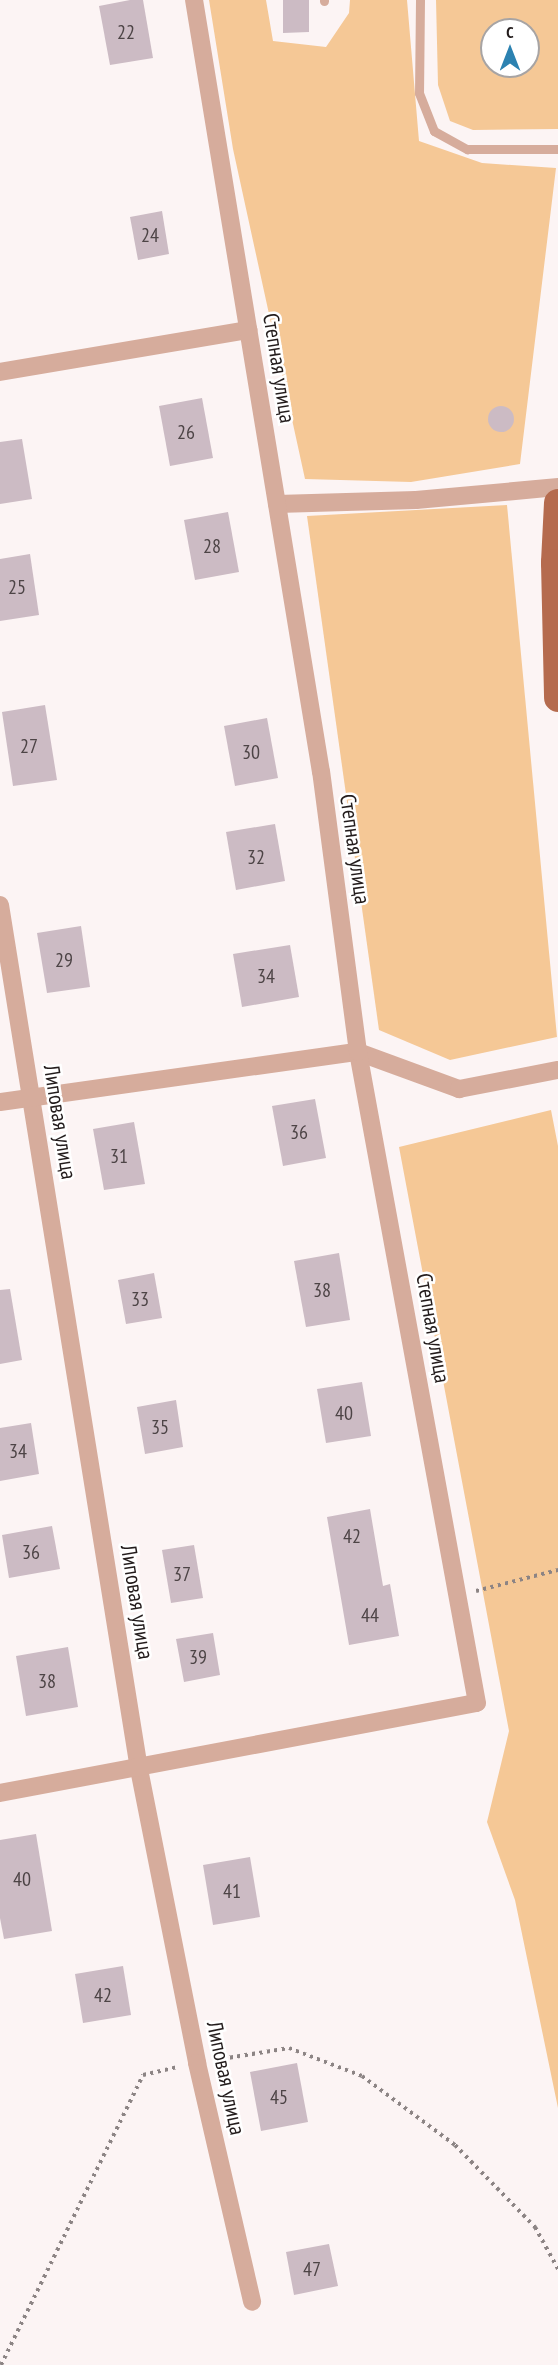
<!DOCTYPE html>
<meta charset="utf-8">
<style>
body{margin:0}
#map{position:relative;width:558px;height:2365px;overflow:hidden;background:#fcf4f4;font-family:"PT Sans Narrow",sans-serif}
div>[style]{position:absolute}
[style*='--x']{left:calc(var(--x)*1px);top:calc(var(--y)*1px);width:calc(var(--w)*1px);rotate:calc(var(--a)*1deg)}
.green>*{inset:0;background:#f5c896}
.building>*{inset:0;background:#ccbbc4}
.round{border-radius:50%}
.path>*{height:4px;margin-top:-2px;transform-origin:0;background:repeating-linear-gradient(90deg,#8c8484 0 3px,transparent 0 7.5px)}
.lane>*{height:9px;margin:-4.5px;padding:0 4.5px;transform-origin:4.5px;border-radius:4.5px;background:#d6ac9c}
.street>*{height:18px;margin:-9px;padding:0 9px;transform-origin:9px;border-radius:9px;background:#d6ac9c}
.primary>*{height:28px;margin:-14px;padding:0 14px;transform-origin:14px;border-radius:14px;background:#b56b4e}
span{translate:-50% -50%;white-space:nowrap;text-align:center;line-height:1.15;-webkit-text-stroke:5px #fff;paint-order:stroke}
.number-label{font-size:20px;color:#4d4446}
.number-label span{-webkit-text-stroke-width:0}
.street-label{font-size:22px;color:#231c1c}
.north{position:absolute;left:480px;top:18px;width:60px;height:60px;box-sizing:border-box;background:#fff;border:2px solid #a7a4a4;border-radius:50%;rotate:0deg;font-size:16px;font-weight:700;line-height:24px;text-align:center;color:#231c1c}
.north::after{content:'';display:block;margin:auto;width:21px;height:27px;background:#2c82b1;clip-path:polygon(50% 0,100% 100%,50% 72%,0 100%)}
</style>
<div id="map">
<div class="green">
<div style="clip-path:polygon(209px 0,266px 0,273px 41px,326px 47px,349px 13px,350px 0,407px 0,419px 141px,482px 163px,556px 168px,520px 464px,411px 482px,305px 479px,233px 149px)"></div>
<div style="clip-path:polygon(evenodd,436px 0,558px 0,558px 129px,473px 130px,450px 121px,438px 85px,436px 0,492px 30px,528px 30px,528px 66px,492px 66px,492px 30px)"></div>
<div style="clip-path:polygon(507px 505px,557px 1037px,450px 1060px,379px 1030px,307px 516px)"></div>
<div style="clip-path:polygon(551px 1110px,558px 1146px,558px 2108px,515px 1900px,487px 1822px,509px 1731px,399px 1147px)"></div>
</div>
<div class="building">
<div style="clip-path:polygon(130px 0,143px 0,153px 58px,110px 65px,99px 6px)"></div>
<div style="clip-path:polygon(283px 0,309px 0,309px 32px,283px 33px)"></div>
<div style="clip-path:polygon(162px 211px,169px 254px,138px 260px,130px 217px)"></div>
<div style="clip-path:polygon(202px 398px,213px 458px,170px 466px,159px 406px)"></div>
<div class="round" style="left:488px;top:406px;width:26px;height:26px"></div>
<div style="clip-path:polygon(22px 439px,32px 499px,0 504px,0 442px)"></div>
<div style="clip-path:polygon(228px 512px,239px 572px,195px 580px,184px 520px)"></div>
<div style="clip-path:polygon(30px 554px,39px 615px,0 621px,0 559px)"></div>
<div style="clip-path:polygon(45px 705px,57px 780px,13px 786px,2px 712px)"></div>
<div style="clip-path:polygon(267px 718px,278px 778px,235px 786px,224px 726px)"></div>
<div style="clip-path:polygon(275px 824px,285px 881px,236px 890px,226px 832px)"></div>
<div style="clip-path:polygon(81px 926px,90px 987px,47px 993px,37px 933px)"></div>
<div style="clip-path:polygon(290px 945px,299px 997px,242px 1007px,233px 954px)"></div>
<div style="clip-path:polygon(315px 1099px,326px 1158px,283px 1166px,272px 1106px)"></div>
<div style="clip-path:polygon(134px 1122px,145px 1184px,104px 1190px,93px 1129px)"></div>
<div style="clip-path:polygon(339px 1253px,350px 1320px,306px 1327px,294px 1261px)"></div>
<div style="clip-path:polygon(154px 1273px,162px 1318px,126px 1324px,118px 1280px)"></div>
<div style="clip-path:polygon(10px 1289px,22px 1360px,0 1364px,0 1290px)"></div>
<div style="clip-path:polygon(362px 1382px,371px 1436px,326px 1443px,317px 1389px)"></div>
<div style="clip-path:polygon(176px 1400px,183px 1447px,145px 1454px,137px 1407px)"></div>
<div style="clip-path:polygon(31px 1423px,39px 1474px,0 1481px,0 1428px)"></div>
<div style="clip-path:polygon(370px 1509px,383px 1586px,390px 1584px,399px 1636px,349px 1645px,327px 1517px)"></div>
<div style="clip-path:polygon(52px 1526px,60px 1569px,9px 1578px,2px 1535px)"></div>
<div style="clip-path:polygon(194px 1545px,203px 1598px,171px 1603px,162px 1550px)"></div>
<div style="clip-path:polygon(213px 1633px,220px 1675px,184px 1682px,176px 1639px)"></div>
<div style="clip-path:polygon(68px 1647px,78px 1707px,26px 1716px,16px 1656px)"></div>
<div style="clip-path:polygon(36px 1834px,52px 1931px,4px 1939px,0 1918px,0 1840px)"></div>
<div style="clip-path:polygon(250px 1857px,260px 1917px,213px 1925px,203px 1865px)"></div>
<div style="clip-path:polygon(123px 1966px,131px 2015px,83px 2023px,75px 1974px)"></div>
<div style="clip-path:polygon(297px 2063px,308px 2122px,261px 2131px,250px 2072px)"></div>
<div style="clip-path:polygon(329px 2244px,338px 2286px,294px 2295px,286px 2252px)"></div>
</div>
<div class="path">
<div style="--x:476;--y:1591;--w:85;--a:-14.4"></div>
<div style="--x:215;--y:2060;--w:75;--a:-9.2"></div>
<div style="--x:289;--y:2048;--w:78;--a:21"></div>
<div style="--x:362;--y:2076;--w:116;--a:36.6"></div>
<div style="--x:455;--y:2145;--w:115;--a:45.7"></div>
<div style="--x:535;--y:2227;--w:48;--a:61.3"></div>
<div style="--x:1;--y:2365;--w:323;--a:-63.9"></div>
<div style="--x:143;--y:2075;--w:36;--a:-13"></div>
</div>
<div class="lane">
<div style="--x:324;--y:0;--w:1;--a:90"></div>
<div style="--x:420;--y:0;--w:93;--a:90.6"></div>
<div style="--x:419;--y:93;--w:41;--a:68.5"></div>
<div style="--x:434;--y:131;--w:38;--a:29"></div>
<div style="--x:467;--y:149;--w:91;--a:0"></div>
</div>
<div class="street">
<div style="--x:0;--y:372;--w:252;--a:-9.6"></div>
<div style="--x:277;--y:504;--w:139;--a:-1.6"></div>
<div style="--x:416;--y:500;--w:143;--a:-5.2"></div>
<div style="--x:0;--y:905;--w:875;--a:80.86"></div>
<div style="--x:139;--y:1769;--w:300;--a:78.8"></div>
<div style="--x:197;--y:2063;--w:245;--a:77"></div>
<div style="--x:0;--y:1102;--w:361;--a:-8"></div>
<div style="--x:358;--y:1052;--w:108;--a:20.1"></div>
<div style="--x:459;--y:1089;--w:101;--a:-10.9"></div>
<div style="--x:0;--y:1793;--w:485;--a:-10.7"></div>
<div style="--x:477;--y:1703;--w:662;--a:-100.36"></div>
<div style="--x:358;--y:1052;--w:282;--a:-97.5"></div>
<div style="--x:321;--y:772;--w:782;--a:-99.34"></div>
</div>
<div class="primary">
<div style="--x:558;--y:503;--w:60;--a:92.9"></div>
<div style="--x:555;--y:563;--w:135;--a:88.7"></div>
</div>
<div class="number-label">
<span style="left:126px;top:32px">22</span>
<span style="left:150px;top:235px">24</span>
<span style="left:186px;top:432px">26</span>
<span style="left:212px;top:546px">28</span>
<span style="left:17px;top:587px">25</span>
<span style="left:29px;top:746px">27</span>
<span style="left:251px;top:752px">30</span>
<span style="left:256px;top:857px">32</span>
<span style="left:64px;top:960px">29</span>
<span style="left:266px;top:976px">34</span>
<span style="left:299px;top:1132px">36</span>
<span style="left:119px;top:1156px">31</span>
<span style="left:322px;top:1290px">38</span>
<span style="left:140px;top:1299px">33</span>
<span style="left:344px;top:1413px">40</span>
<span style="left:160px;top:1427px">35</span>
<span style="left:18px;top:1451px">34</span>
<span style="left:352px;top:1536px">42</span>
<span style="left:31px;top:1552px">36</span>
<span style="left:182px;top:1574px">37</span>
<span style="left:370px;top:1615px">44</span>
<span style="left:198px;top:1657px">39</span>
<span style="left:47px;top:1681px">38</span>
<span style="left:22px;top:1879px">40</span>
<span style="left:232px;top:1891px">41</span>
<span style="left:103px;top:1995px">42</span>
<span style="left:279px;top:2097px">45</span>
<span style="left:312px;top:2269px">47</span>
</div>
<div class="street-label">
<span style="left:279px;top:368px;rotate:81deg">Степная улица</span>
<span style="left:355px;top:849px;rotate:82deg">Степная улица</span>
<span style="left:60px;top:1122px;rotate:81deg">Липовая улица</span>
<span style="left:433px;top:1328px;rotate:80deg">Степная улица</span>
<span style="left:137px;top:1602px;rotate:81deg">Липовая улица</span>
<span style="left:226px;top:2078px;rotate:78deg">Липовая улица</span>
</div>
<div class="north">С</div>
</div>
